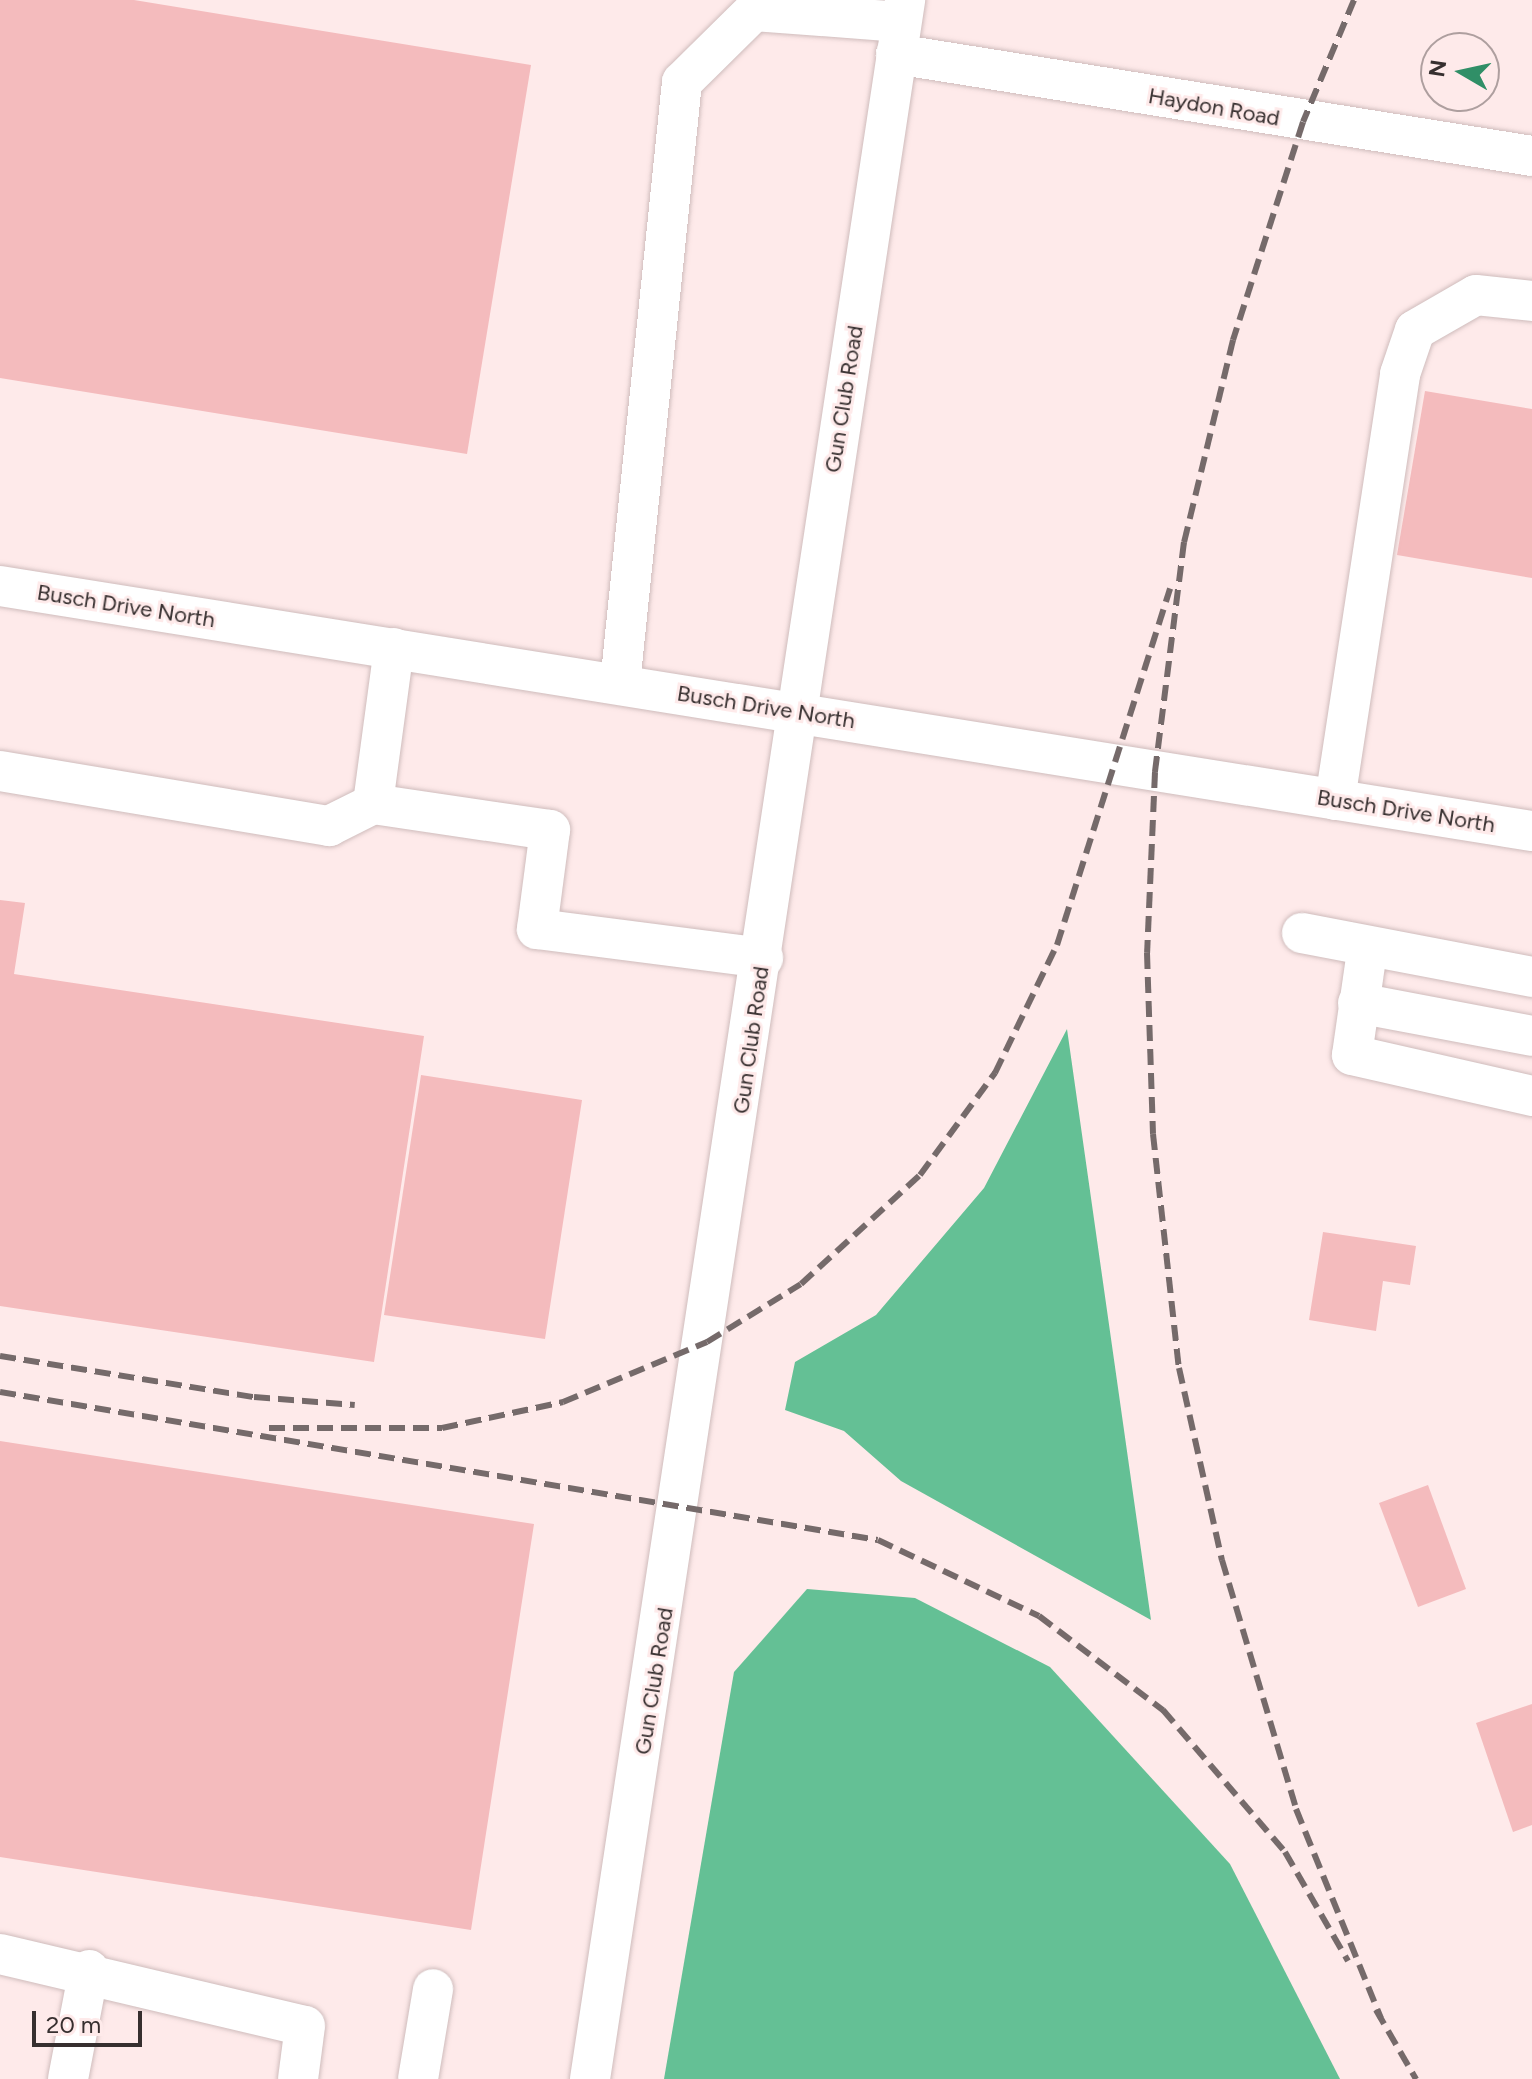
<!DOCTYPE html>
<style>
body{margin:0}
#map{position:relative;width:1532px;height:2079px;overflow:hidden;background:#feeaea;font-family:Figtree,sans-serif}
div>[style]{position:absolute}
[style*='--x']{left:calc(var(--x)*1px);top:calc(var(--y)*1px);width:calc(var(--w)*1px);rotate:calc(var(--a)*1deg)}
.forest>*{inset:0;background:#64c095}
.building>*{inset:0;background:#f4bbbd}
.roads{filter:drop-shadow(0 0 2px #cfbcbc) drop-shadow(0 0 2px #cfbcbc)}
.minor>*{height:40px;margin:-20px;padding:0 20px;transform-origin:20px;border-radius:20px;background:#fff}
.rail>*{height:6px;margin-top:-3px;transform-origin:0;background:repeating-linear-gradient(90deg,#756a6a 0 16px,transparent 0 24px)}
span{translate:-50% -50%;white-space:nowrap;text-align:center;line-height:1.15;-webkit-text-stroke:6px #feeaea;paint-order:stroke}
.street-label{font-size:22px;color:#362f2f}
.north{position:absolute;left:1420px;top:32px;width:80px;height:80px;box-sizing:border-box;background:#feeaea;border:2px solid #ae9f9f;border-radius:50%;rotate:279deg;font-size:22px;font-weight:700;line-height:32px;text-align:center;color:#362f2f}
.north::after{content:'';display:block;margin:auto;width:28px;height:36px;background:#308f67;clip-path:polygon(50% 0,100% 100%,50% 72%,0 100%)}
.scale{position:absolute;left:32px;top:2011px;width:110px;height:36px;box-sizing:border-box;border:4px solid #362f2f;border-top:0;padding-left:10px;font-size:24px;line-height:28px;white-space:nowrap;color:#362f2f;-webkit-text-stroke:6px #feeaea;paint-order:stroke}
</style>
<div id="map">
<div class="forest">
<div style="clip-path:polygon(1067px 1029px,1151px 1620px,901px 1481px,844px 1431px,785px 1410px,795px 1362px,876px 1315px,984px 1188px)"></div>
<div style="clip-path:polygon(807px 1589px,915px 1598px,1050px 1667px,1230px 1864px,1340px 2079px,664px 2079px,734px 1672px)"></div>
</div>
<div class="building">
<div style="clip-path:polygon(0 0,134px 0,531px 65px,467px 454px,0 378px)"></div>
<div style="clip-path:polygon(1425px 391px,1532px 409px,1532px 578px,1397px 555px)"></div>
<div style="clip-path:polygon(0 900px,25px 903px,14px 974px,424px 1036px,374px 1362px,0 1306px)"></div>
<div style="clip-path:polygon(421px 1075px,582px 1100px,545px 1339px,384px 1315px)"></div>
<div style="clip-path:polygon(1323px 1232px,1416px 1246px,1410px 1285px,1383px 1281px,1376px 1331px,1309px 1320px)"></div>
<div style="clip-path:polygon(0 1441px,534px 1524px,471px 1930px,0 1857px)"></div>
<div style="clip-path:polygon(1428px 1485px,1466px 1589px,1418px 1607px,1379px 1503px)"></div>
<div style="clip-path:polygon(1532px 1704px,1532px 1825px,1513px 1832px,1476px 1723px)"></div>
</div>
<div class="roads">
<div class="minor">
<div style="--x:896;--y:54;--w:644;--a:9.11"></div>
<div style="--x:0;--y:586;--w:1551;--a:9.09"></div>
<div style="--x:394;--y:648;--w:157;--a:97.7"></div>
<div style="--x:373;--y:804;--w:179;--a:8.4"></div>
<div style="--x:550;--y:830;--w:100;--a:97.5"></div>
<div style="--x:537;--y:929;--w:228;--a:7.3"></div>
<div style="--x:620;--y:684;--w:605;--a:-84.12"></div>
<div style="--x:682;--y:82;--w:101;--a:-44.6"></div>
<div style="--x:754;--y:11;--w:147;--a:4.3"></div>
<div style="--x:0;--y:771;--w:334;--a:9.5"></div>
<div style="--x:329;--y:826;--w:49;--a:-26.6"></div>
<div style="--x:1335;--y:800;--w:431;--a:-81.3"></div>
<div style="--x:1400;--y:374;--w:46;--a:-71.2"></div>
<div style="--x:1415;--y:330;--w:70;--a:-29.8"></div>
<div style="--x:1476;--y:295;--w:56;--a:6.1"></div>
<div style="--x:1302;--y:933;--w:234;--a:10.8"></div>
<div style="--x:1367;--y:951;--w:105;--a:98.2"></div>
<div style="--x:1352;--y:1055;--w:185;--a:12.8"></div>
<div style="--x:1358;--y:1003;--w:177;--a:10.7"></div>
<div style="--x:0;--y:1954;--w:313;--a:13.3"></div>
<div style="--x:305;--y:2026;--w:53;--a:97.5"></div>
<div style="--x:68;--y:2079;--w:111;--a:-79.1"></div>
<div style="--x:418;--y:2079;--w:91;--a:-80.5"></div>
<div style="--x:590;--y:2079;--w:2103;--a:-81.38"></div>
</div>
</div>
<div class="rail">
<div style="--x:1354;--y:0;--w:132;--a:112.7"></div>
<div style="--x:1303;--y:122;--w:229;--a:107.8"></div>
<div style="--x:1233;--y:340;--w:208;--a:103.6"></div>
<div style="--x:1184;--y:542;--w:232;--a:97.2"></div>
<div style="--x:1155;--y:772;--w:181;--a:92.5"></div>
<div style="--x:1147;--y:953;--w:181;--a:88.1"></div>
<div style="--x:1153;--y:1134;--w:235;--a:83.7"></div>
<div style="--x:1179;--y:1368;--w:197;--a:77.4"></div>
<div style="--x:1222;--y:1560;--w:260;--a:73.4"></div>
<div style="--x:1296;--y:1809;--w:226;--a:67.9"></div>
<div style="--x:0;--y:1356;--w:257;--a:9.2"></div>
<div style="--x:254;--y:1397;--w:101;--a:4.5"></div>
<div style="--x:0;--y:1392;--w:890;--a:9.57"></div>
<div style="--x:878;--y:1540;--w:178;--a:25.3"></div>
<div style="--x:1039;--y:1616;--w:156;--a:37.2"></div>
<div style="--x:1163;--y:1710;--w:187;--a:49.3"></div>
<div style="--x:1285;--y:1852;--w:126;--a:60"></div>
<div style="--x:269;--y:1428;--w:173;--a:0"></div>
<div style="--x:442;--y:1428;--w:124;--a:-12.1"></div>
<div style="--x:563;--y:1402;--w:156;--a:-22.6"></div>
<div style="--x:707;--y:1342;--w:110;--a:-31.7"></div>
<div style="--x:801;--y:1284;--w:161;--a:-42.5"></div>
<div style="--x:920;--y:1175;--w:127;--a:-53.7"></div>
<div style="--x:995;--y:1073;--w:142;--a:-64.2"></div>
<div style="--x:1057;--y:945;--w:374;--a:-72.4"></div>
<div style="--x:1376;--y:2010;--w:80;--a:59.9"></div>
</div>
<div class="street-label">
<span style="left:1214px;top:107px;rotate:10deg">Haydon Road</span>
<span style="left:844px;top:399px;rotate:-81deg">Gun Club Road</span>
<span style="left:126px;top:606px;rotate:9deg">Busch Drive North</span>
<span style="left:766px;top:707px;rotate:9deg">Busch Drive North</span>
<span style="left:1406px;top:811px;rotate:9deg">Busch Drive North</span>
<span style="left:751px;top:1040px;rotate:-82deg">Gun Club Road</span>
<span style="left:654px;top:1681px;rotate:-81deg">Gun Club Road</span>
</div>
<div class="north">N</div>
<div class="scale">20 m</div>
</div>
